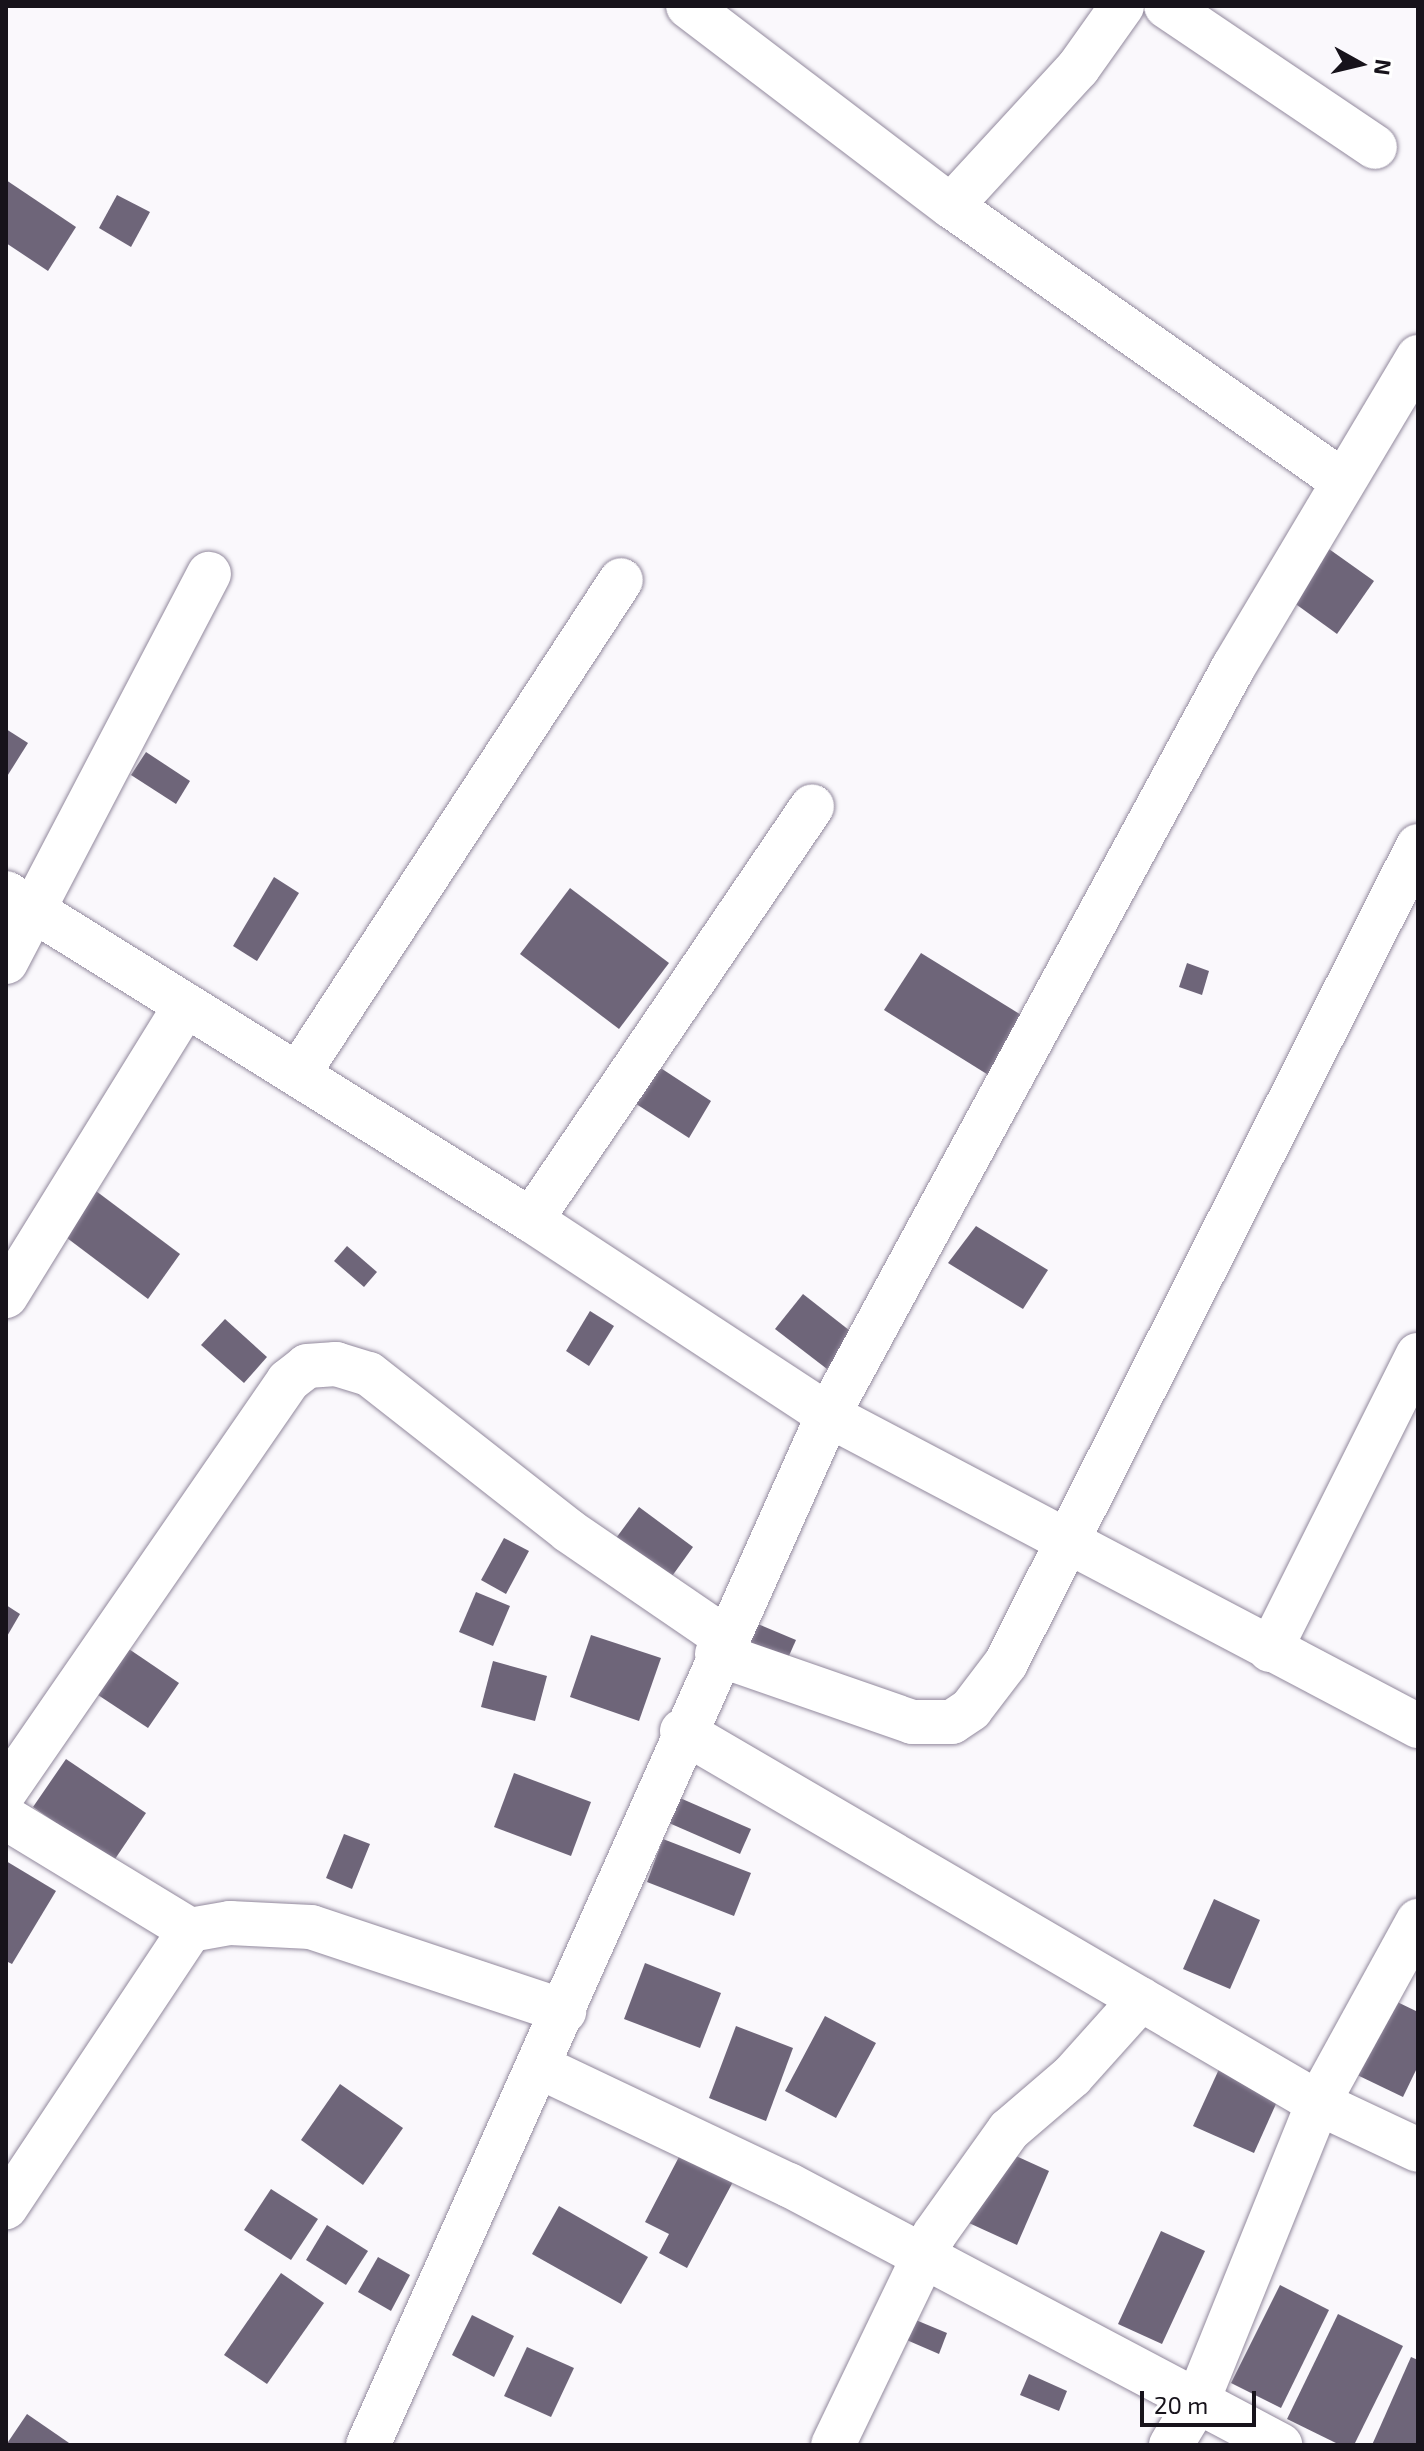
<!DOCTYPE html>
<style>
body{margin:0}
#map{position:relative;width:1424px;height:2451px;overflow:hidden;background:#faf8fc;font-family:"Exo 2",sans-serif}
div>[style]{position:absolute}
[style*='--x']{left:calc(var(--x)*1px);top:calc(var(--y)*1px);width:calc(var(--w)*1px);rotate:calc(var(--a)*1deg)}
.building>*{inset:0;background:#6e6579}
.roads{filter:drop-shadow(0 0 2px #92899d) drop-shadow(0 0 2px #92899d)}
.minor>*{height:44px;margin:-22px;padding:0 22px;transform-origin:22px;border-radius:22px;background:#fff}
span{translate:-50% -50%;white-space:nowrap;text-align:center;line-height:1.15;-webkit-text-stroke:6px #fff;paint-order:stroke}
.frame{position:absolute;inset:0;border:8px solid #17131b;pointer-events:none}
.north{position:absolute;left:1320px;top:24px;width:80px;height:80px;-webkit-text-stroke:6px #fff;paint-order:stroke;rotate:98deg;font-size:22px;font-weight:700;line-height:32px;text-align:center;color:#17131b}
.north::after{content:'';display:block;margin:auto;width:28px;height:36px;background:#17131b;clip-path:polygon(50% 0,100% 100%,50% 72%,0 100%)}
.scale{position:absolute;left:1140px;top:2391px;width:116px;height:36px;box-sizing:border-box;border:4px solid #17131b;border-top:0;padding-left:10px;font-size:24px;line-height:28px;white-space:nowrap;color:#17131b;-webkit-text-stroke:6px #fff;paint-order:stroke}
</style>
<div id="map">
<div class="building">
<div style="clip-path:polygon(6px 180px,76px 227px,48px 271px,6px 243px)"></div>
<div style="clip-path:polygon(117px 195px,150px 212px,131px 247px,99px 228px)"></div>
<div style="clip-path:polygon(1322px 544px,1374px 581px,1337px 634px,1286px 597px)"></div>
<div style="clip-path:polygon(6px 729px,28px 743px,6px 778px)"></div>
<div style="clip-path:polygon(146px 752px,190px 781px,176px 804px,131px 775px)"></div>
<div style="clip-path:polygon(274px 877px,299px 893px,257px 961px,233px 946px)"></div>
<div style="clip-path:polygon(570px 888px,669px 963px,619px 1029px,520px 954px)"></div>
<div style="clip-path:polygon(921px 953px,1026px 1018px,990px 1076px,884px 1010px)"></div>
<div style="clip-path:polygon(1187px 963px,1209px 971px,1202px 995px,1179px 987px)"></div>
<div style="clip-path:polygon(653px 1063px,711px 1101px,689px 1138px,630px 1100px)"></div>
<div style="clip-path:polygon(96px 1191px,180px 1254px,148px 1299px,63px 1235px)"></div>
<div style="clip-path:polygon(976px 1226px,1048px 1270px,1023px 1309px,948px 1263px)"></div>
<div style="clip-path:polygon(347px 1246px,377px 1272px,364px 1287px,334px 1261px)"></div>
<div style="clip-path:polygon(803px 1294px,854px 1334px,827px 1369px,775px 1329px)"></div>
<div style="clip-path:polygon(590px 1311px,614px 1326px,589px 1366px,566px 1351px)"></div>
<div style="clip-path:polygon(225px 1319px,267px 1357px,244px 1383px,201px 1345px)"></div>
<div style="clip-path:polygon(639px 1507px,693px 1547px,662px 1590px,608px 1549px)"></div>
<div style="clip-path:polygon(504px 1538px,529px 1551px,506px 1594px,481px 1580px)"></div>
<div style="clip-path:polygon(476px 1592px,510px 1606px,493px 1646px,459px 1632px)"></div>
<div style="clip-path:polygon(6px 1605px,20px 1614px,6px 1638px)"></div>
<div style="clip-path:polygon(753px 1622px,796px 1640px,788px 1658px,745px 1640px)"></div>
<div style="clip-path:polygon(591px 1635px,661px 1658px,639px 1721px,570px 1697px)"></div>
<div style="clip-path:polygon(126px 1647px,179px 1683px,148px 1728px,95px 1693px)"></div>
<div style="clip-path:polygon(493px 1661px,547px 1676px,535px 1721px,481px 1707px)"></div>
<div style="clip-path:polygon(66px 1759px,146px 1813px,113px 1862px,33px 1807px)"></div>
<div style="clip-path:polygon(514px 1773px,591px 1802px,571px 1856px,494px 1827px)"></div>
<div style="clip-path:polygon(680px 1798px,751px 1829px,740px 1854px,669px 1823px)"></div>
<div style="clip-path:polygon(344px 1834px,370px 1844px,352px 1889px,326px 1878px)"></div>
<div style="clip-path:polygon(663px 1839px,751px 1873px,734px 1916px,647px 1882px)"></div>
<div style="clip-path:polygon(6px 1861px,56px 1891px,12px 1964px,6px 1961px)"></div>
<div style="clip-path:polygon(1214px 1899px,1260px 1920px,1230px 1989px,1183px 1969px)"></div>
<div style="clip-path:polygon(645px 1963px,721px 1993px,700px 2048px,624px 2019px)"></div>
<div style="clip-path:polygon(1389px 1998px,1418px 2012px,1418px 2066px,1403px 2097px,1353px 2073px)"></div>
<div style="clip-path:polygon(825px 2016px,876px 2043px,836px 2118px,785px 2091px)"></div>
<div style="clip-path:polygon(736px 2026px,793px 2048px,766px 2121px,709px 2098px)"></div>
<div style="clip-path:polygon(1220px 2067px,1280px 2095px,1254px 2153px,1193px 2126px)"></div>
<div style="clip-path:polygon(340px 2084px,403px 2128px,363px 2185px,301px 2140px)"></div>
<div style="clip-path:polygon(1001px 2149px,1049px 2171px,1017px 2245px,969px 2223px)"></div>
<div style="clip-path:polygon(681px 2153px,734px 2180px,687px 2268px,659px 2253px,669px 2234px,645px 2222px)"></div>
<div style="clip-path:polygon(271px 2189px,318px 2219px,291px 2260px,244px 2230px)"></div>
<div style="clip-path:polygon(559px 2206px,648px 2257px,621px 2304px,532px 2254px)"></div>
<div style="clip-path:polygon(327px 2225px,368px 2251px,346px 2285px,306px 2260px)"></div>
<div style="clip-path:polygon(1161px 2231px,1205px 2251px,1162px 2344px,1118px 2324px)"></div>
<div style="clip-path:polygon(378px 2257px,410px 2275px,391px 2311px,358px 2292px)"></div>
<div style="clip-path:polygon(281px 2273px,324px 2303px,267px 2384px,224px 2355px)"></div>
<div style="clip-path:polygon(1280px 2285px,1329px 2310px,1281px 2408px,1231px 2383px)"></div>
<div style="clip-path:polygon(1338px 2314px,1403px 2346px,1354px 2445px,1340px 2445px,1287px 2419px)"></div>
<div style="clip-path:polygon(472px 2315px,514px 2336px,494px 2377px,452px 2355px)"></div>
<div style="clip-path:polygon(911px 2318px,947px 2333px,939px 2354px,902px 2338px)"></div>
<div style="clip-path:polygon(527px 2347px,574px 2368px,551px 2417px,504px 2396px)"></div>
<div style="clip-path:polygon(1411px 2357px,1418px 2360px,1418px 2445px,1372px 2445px)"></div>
<div style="clip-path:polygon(1029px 2374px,1067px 2391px,1059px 2411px,1020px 2395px)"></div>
<div style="clip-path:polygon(27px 2414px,72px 2445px,6px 2445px)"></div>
</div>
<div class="roads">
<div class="minor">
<div style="--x:688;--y:6;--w:330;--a:37.3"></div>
<div style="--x:951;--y:206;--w:479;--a:35.1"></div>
<div style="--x:1166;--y:6;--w:252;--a:34"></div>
<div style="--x:951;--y:206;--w:188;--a:-47.4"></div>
<div style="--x:1078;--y:68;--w:76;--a:-54.6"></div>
<div style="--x:6;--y:893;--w:619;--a:31.92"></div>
<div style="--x:531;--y:1220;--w:355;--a:33.3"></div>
<div style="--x:828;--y:1415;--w:667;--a:27.79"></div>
<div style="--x:6;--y:962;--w:438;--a:-62.4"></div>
<div style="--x:298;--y:1074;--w:590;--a:-56.82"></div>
<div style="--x:531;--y:1220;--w:500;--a:-55.8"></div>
<div style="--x:6;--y:1296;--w:342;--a:-58.3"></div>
<div style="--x:1270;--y:1650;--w:330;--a:-63.4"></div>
<div style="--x:717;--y:1654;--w:207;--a:19.2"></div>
<div style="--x:912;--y:1722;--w:40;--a:0"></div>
<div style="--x:952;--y:1722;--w:23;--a:-34"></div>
<div style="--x:971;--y:1709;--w:58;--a:-52.7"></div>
<div style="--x:1006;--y:1663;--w:915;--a:-63.24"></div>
<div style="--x:682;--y:1731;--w:737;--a:30.32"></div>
<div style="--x:1318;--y:2103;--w:110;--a:25.2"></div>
<div style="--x:6;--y:1790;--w:497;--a:-55.4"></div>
<div style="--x:288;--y:1381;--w:24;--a:-38"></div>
<div style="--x:307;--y:1366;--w:29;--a:-4"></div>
<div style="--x:336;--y:1364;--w:34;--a:17"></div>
<div style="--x:369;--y:1374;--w:254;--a:38.1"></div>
<div style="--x:569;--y:1531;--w:189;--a:34.4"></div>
<div style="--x:6;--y:1818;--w:215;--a:31.3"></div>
<div style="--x:190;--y:1930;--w:333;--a:123.6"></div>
<div style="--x:190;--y:1930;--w:41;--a:-9.9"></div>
<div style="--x:230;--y:1923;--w:81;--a:2.8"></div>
<div style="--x:311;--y:1927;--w:267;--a:18.4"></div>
<div style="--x:540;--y:2067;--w:276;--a:25.4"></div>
<div style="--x:789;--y:2185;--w:556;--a:27.9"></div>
<div style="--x:368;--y:2445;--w:1128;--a:-65.93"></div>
<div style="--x:828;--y:1415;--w:852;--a:-61.54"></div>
<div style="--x:1234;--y:666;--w:360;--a:-59.2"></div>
<div style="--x:833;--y:2445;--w:233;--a:-64.3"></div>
<div style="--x:934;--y:2235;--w:129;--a:-54.5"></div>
<div style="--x:1009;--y:2130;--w:83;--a:-40.6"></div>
<div style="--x:1072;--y:2076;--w:103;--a:-48.1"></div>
<div style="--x:1171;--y:2445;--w:52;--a:-59"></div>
<div style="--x:1198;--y:2400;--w:320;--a:-68"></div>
<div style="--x:1318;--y:2103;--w:208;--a:-61.2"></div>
</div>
</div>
<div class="frame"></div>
<div class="north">N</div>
<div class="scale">20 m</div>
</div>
